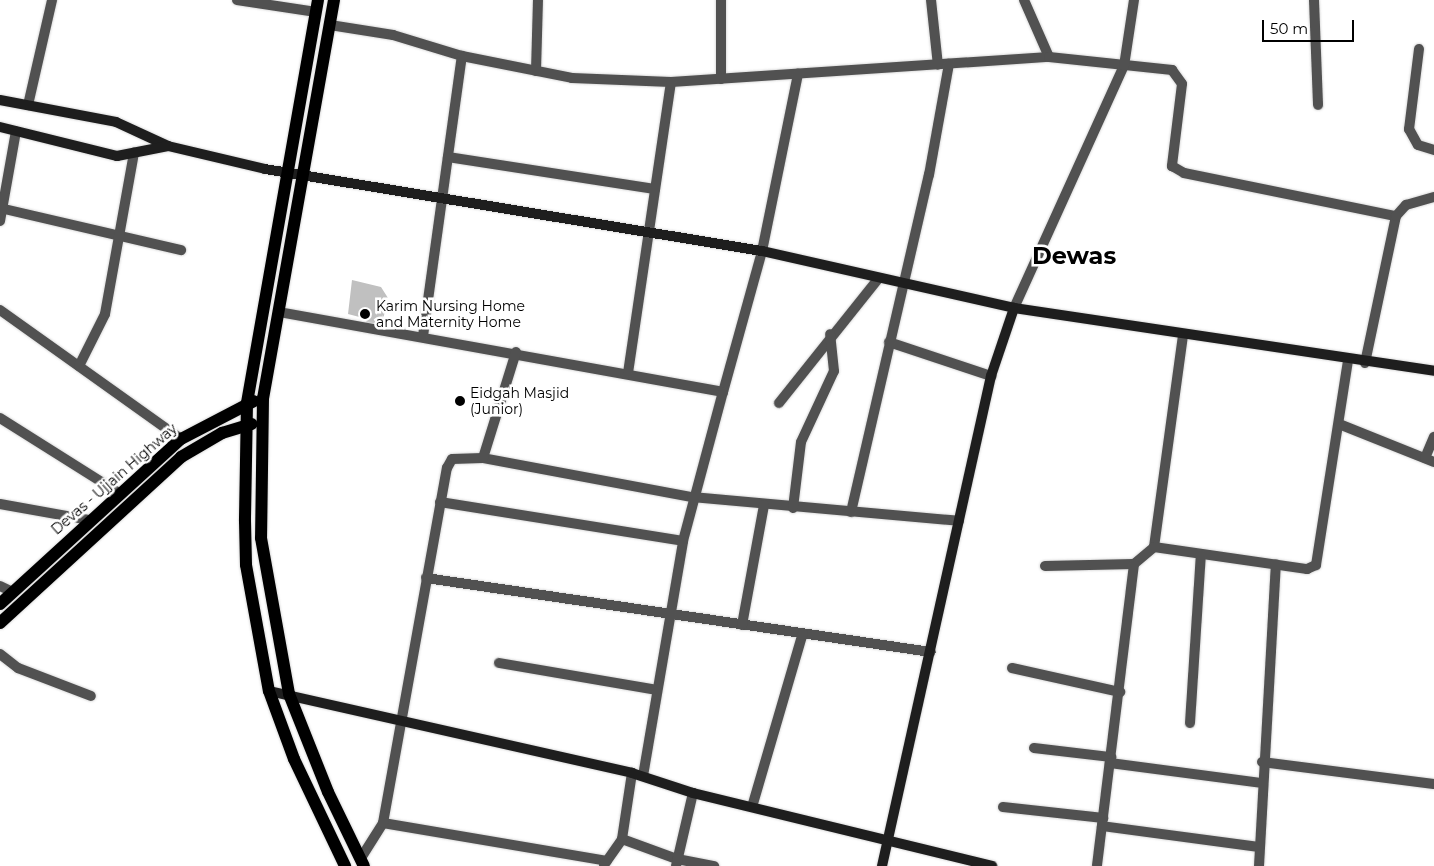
<!DOCTYPE html>
<style>
body{margin:0}
#map{position:relative;width:1434px;height:866px;overflow:hidden;background:#fff;font-family:Montserrat,sans-serif}
div>[style]{position:absolute}
[style*='--x']{left:calc(var(--x)*1px);top:calc(var(--y)*1px);width:calc(var(--w)*1px);rotate:calc(var(--a)*1deg)}
.building>*{inset:0;background:#c0c0c0}
.roads{filter:drop-shadow(0 0 1px #dbdbdb) drop-shadow(0 0 1px #dbdbdb)}
.street>*{height:10px;margin:-5px;padding:0 5px;transform-origin:5px;border-radius:5px;background:#515151}
.secondary>*{height:10px;margin:-5px;padding:0 5px;transform-origin:5px;border-radius:5px;background:#1e1e1e}
.primary>*{height:12px;margin:-6px;padding:0 6px;transform-origin:6px;border-radius:6px;background:#000}
.dots>*{width:14px;height:14px;translate:-50% -50%;box-sizing:border-box;border:2px solid #fff;border-radius:50%}
span{translate:-50% -50%;white-space:nowrap;text-align:center;line-height:1.15;-webkit-text-stroke:5px #fff;paint-order:stroke}
.poi-label{font-size:14px;color:#000}
.left{translate:0 -50%;text-align:left}
.street-label{font-size:14px;color:#000}
.town-label{font-size:24px;color:#000;font-weight:700}
.scale{position:absolute;left:1262px;top:20px;width:92px;height:22px;box-sizing:border-box;border:2px solid #000;border-top:0;padding-left:6px;font-size:15px;line-height:18px;white-space:nowrap;color:#000;-webkit-text-stroke:4px #fff;paint-order:stroke}
</style>
<div id="map">
<div class="building">
<div style="clip-path:polygon(352px 280px,381px 287px,388px 298px,382px 324px,366px 323px,367px 319px,348px 314px)"></div>
</div>
<div class="roads">
<div class="street">
<div style="--x:237;--y:0;--w:80;--a:8.6"></div>
<div style="--x:721;--y:0;--w:79;--a:90"></div>
<div style="--x:931;--y:0;--w:65;--a:83.9"></div>
<div style="--x:1024;--y:0;--w:62;--a:66.3"></div>
<div style="--x:1314;--y:0;--w:105;--a:87.8"></div>
<div style="--x:330;--y:25;--w:64;--a:9"></div>
<div style="--x:393;--y:35;--w:72;--a:16.9"></div>
<div style="--x:462;--y:56;--w:112;--a:11.3"></div>
<div style="--x:572;--y:78;--w:99;--a:2.3"></div>
<div style="--x:671;--y:82;--w:379;--a:-3.8"></div>
<div style="--x:1049;--y:57;--w:124;--a:6"></div>
<div style="--x:1172;--y:70;--w:17;--a:54"></div>
<div style="--x:1182;--y:84;--w:83;--a:97"></div>
<div style="--x:1172;--y:166;--w:14;--a:30"></div>
<div style="--x:1184;--y:173;--w:216;--a:11.5"></div>
<div style="--x:1419;--y:49;--w:81;--a:97.1"></div>
<div style="--x:1409;--y:129;--w:18;--a:61"></div>
<div style="--x:1418;--y:145;--w:17;--a:17"></div>
<div style="--x:536;--y:71;--w:71;--a:-88.4"></div>
<div style="--x:28;--y:105;--w:108;--a:-77.1"></div>
<div style="--x:448;--y:157;--w:209;--a:8.8"></div>
<div style="--x:0;--y:208;--w:186;--a:13.1"></div>
<div style="--x:0;--y:221;--w:91;--a:-79.9"></div>
<div style="--x:1014;--y:308;--w:266;--a:-65.6"></div>
<div style="--x:1124;--y:66;--w:67;--a:-81.4"></div>
<div style="--x:0;--y:310;--w:222;--a:35.5"></div>
<div style="--x:279;--y:312;--w:451;--a:10.2"></div>
<div style="--x:723;--y:392;--w:146;--a:-74.5"></div>
<div style="--x:762;--y:251;--w:181;--a:-78.5"></div>
<div style="--x:423;--y:336;--w:283;--a:-82.1"></div>
<div style="--x:889;--y:342;--w:108;--a:18.4"></div>
<div style="--x:1365;--y:363;--w:150;--a:-78.1"></div>
<div style="--x:1396;--y:216;--w:15;--a:-48"></div>
<div style="--x:1406;--y:205;--w:29;--a:-16"></div>
<div style="--x:79;--y:366;--w:58;--a:-63.4"></div>
<div style="--x:105;--y:314;--w:164;--a:-79.8"></div>
<div style="--x:628;--y:373;--w:294;--a:-81.6"></div>
<div style="--x:779;--y:403;--w:159;--a:-51.4"></div>
<div style="--x:0;--y:418;--w:141;--a:32.2"></div>
<div style="--x:1339;--y:424;--w:102;--a:21.8"></div>
<div style="--x:483;--y:458;--w:213;--a:10.6"></div>
<div style="--x:692;--y:497;--w:268;--a:5.1"></div>
<div style="--x:1425;--y:458;--w:23;--a:-67"></div>
<div style="--x:440;--y:502;--w:246;--a:9.1"></div>
<div style="--x:0;--y:504;--w:90;--a:10.2"></div>
<div style="--x:793;--y:508;--w:66;--a:-83.1"></div>
<div style="--x:801;--y:442;--w:78;--a:-65.1"></div>
<div style="--x:834;--y:371;--w:37;--a:-96"></div>
<div style="--x:851;--y:512;--w:346;--a:-77"></div>
<div style="--x:929;--y:175;--w:113;--a:-79.8"></div>
<div style="--x:1154;--y:547;--w:213;--a:-82.2"></div>
<div style="--x:1134;--y:564;--w:26;--a:-40"></div>
<div style="--x:1154;--y:547;--w:155;--a:8.2"></div>
<div style="--x:1307;--y:569;--w:10;--a:-24"></div>
<div style="--x:1316;--y:565;--w:207;--a:-81.1"></div>
<div style="--x:1045;--y:566;--w:89;--a:-1.3"></div>
<div style="--x:1134;--y:564;--w:304;--a:97"></div>
<div style="--x:426;--y:578;--w:510;--a:8.34"></div>
<div style="--x:0;--y:586;--w:14;--a:25"></div>
<div style="--x:742;--y:625;--w:122;--a:-79.6"></div>
<div style="--x:0;--y:654;--w:23;--a:38"></div>
<div style="--x:18;--y:668;--w:78;--a:21"></div>
<div style="--x:499;--y:663;--w:160;--a:9.7"></div>
<div style="--x:1012;--y:668;--w:111;--a:12.5"></div>
<div style="--x:1190;--y:723;--w:169;--a:-86.3"></div>
<div style="--x:1034;--y:748;--w:78;--a:6.7"></div>
<div style="--x:1262;--y:762;--w:173;--a:7.3"></div>
<div style="--x:1110;--y:763;--w:152;--a:7.5"></div>
<div style="--x:643;--y:776;--w:238;--a:-80.3"></div>
<div style="--x:683;--y:541;--w:154;--a:-75"></div>
<div style="--x:752;--y:807;--w:181;--a:-73.7"></div>
<div style="--x:1003;--y:807;--w:101;--a:6.3"></div>
<div style="--x:383;--y:823;--w:227;--a:9.6"></div>
<div style="--x:1102;--y:826;--w:159;--a:7.6"></div>
<div style="--x:622;--y:839;--w:59;--a:20"></div>
<div style="--x:677;--y:859;--w:38;--a:11"></div>
<div style="--x:361;--y:858;--w:41;--a:-57.8"></div>
<div style="--x:383;--y:823;--w:361;--a:-79.8"></div>
<div style="--x:447;--y:468;--w:10;--a:-61"></div>
<div style="--x:452;--y:459;--w:31;--a:-2"></div>
<div style="--x:483;--y:458;--w:111;--a:-72.7"></div>
<div style="--x:604;--y:865;--w:32;--a:-55"></div>
<div style="--x:622;--y:839;--w:67;--a:-81.4"></div>
<div style="--x:676;--y:866;--w:75;--a:-76.9"></div>
<div style="--x:1259;--y:866;--w:302;--a:-86.8"></div>
</div>
<div class="secondary">
<div style="--x:0;--y:100;--w:118;--a:10.7"></div>
<div style="--x:116;--y:122;--w:57;--a:24.8"></div>
<div style="--x:168;--y:146;--w:100;--a:13.3"></div>
<div style="--x:265;--y:169;--w:504;--a:9.37"></div>
<div style="--x:762;--y:251;--w:258;--a:12.7"></div>
<div style="--x:1014;--y:308;--w:425;--a:8.5"></div>
<div style="--x:0;--y:127;--w:121;--a:13.9"></div>
<div style="--x:117;--y:156;--w:52;--a:-11.1"></div>
<div style="--x:269;--y:691;--w:372;--a:12.7"></div>
<div style="--x:632;--y:773;--w:64;--a:18.2"></div>
<div style="--x:693;--y:793;--w:308;--a:13.7"></div>
<div style="--x:882;--y:866;--w:502;--a:-77.46"></div>
<div style="--x:991;--y:376;--w:72;--a:-71.3"></div>
</div>
<div class="primary">
<div style="--x:318;--y:0;--w:409;--a:100"></div>
<div style="--x:247;--y:403;--w:118;--a:91"></div>
<div style="--x:245;--y:521;--w:44;--a:88.7"></div>
<div style="--x:246;--y:565;--w:128;--a:79.7"></div>
<div style="--x:269;--y:691;--w:72;--a:69.8"></div>
<div style="--x:294;--y:759;--w:119;--a:64.5"></div>
<div style="--x:334;--y:0;--w:404;--a:100.1"></div>
<div style="--x:263;--y:398;--w:140;--a:90.8"></div>
<div style="--x:261;--y:538;--w:158;--a:79.8"></div>
<div style="--x:289;--y:694;--w:105;--a:68.3"></div>
<div style="--x:328;--y:792;--w:82;--a:64.1"></div>
<div style="--x:0;--y:604;--w:245;--a:-42.4"></div>
<div style="--x:181;--y:439;--w:82;--a:-27.5"></div>
<div style="--x:0;--y:623;--w:246;--a:-42.5"></div>
<div style="--x:181;--y:457;--w:48;--a:-30.3"></div>
<div style="--x:222;--y:433;--w:31;--a:-17"></div>
</div>
</div>
<div class="dots">
<div style="left:365px;top:314px;background:#000"></div>
<div style="left:460px;top:401px;background:#000"></div>
</div>
<div class="poi-label">
<span class="left" style="left:376px;top:314px">Karim Nursing Home<br>and Maternity Home</span>
<span class="left" style="left:470px;top:401px">Eidgah Masjid<br>(Junior)</span>
</div>
<div class="street-label">
<span style="left:114px;top:479px;rotate:-41deg">Devas - Ujjain Highway</span>
</div>
<div class="town-label">
<span style="left:1074px;top:256px">Dewas</span>
</div>
<div class="scale">50 m</div>
</div>
